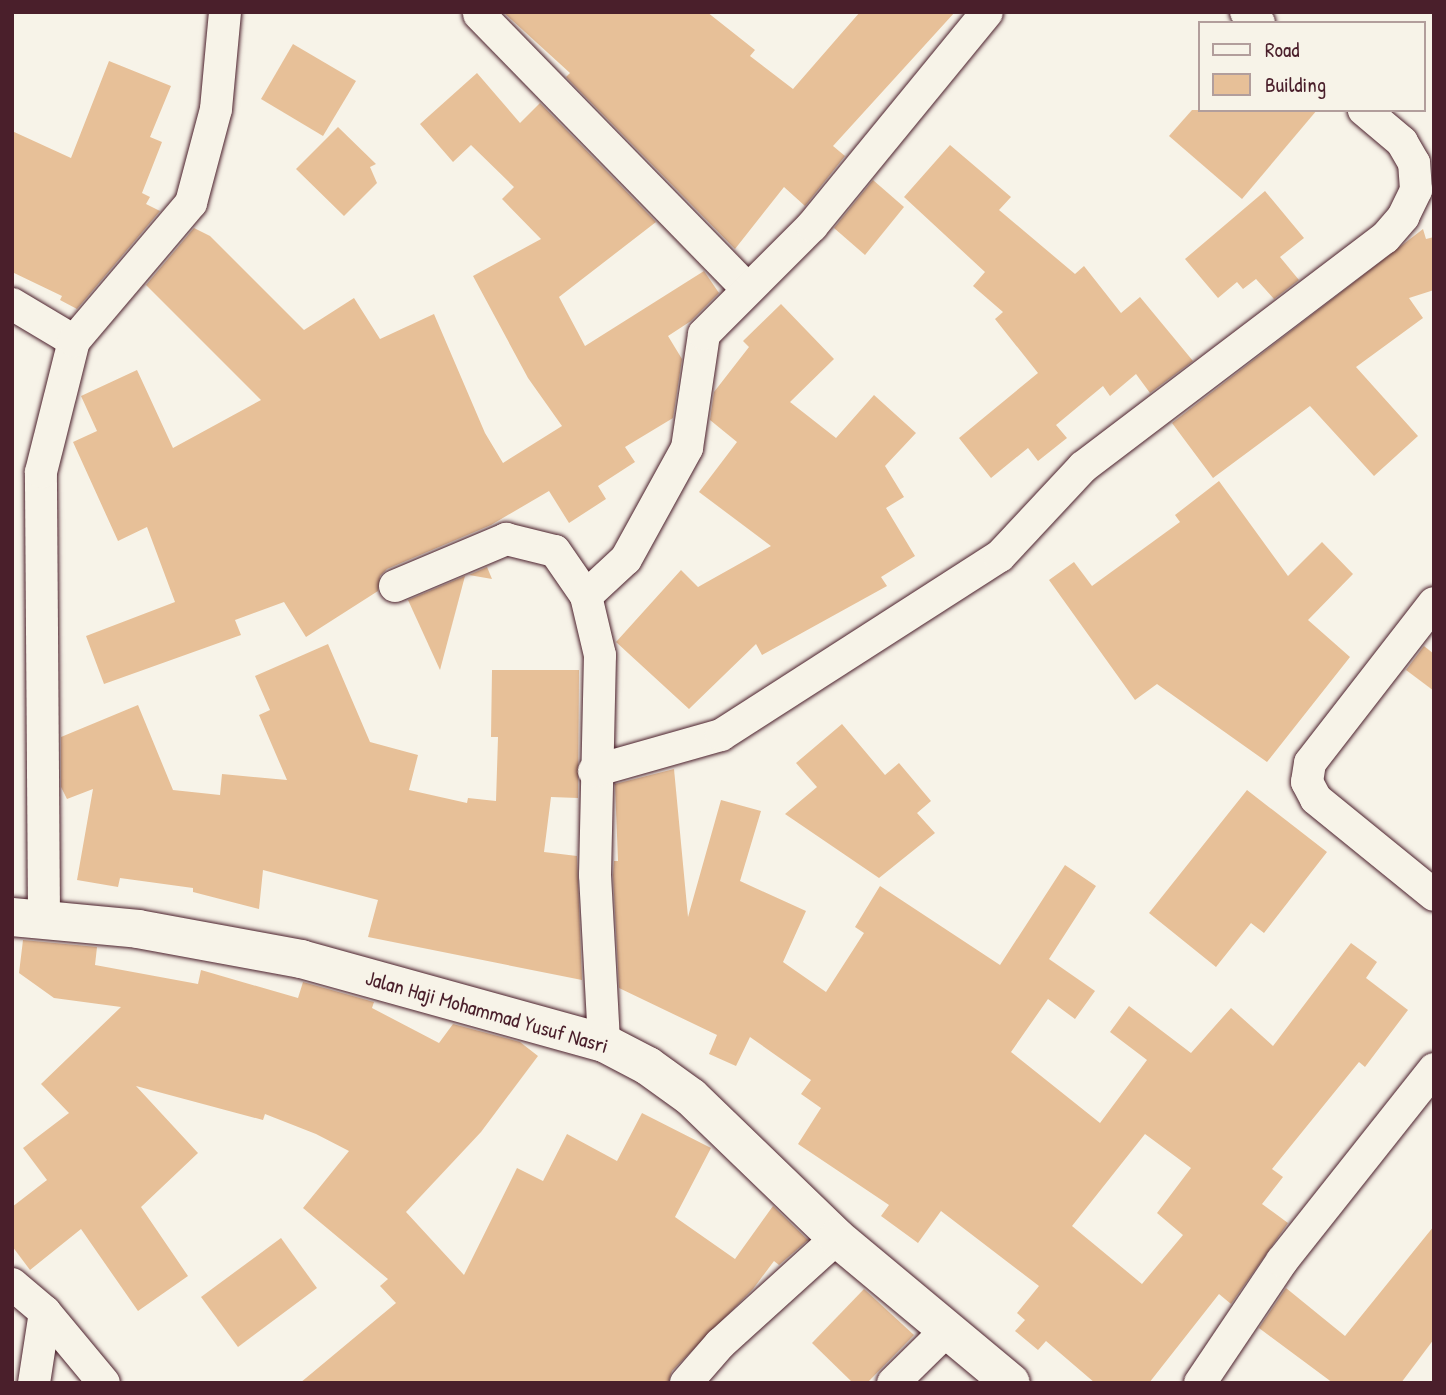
<!DOCTYPE html>
<style>
body{margin:0}
#map{position:relative;width:1446px;height:1395px;overflow:hidden;background:#f7f3e8;font-family:"Patrick Hand",sans-serif}
div>[style]{position:absolute}
[style*='--x']{left:calc(var(--x)*1px);top:calc(var(--y)*1px);width:calc(var(--w)*1px);rotate:calc(var(--a)*1deg)}
.building>*{inset:0;background:#e7c098}
.roads{filter:drop-shadow(0 0 2px #4a1f2b) drop-shadow(0 0 2px #4a1f2b)}
.street>*{height:32px;margin:-16px;padding:0 16px;transform-origin:16px;border-radius:16px;background:#f7f3e8}
.secondary>*{height:38px;margin:-19px;padding:0 19px;transform-origin:19px;border-radius:19px;background:#f7f3e8}
span{translate:-50% -50%;white-space:nowrap;text-align:center;line-height:1.15;-webkit-text-stroke:6px #f7f3e8;paint-order:stroke}
.street-label{font-size:21px;color:#4a1f2b}
.frame{position:absolute;inset:0;border:14px solid #4a1f2b;pointer-events:none}
.legend{position:absolute;left:1198px;top:21px;width:228px;height:91px;box-sizing:border-box;background:#f7f3e8;border:2px solid #b29e9c;margin:0;padding:9px 12px;list-style:none;font-size:21px;color:#4a1f2b}
.legend li{display:flex;align-items:center;gap:14px;height:35px}
.legend b{width:35px;border:2px solid #b29e9c}
</style>
<div id="map">
<div class="building">
<div style="clip-path:polygon(503px 12px,707px 12px,755px 50px,750px 56px,793px 89px,860px 12px,955px 12px,833px 146px,845px 156px,805px 206px,784px 187px,735px 249px,566px 77px,570px 73px)"></div>
<div style="clip-path:polygon(293px 44px,356px 81px,323px 136px,261px 99px)"></div>
<div style="clip-path:polygon(109px 61px,171px 86px,150px 137px,162px 142px,142px 193px,150px 197px,146px 204px,160px 211px,77px 309px,60px 300px,62px 296px,12px 272px,12px 131px,71px 158px)"></div>
<div style="clip-path:polygon(477px 73px,520px 123px,540px 103px,656px 222px,559px 297px,585px 346px,704px 271px,719px 293px,691px 321px,668px 336px,682px 359px,673px 418px,625px 447px,635px 462px,598px 486px,606px 499px,569px 523px,549px 491px,491px 525px,387px 569px,380px 576px,378px 591px,306px 637px,284px 602px,235px 620px,241px 635px,104px 684px,86px 636px,175px 602px,147px 527px,118px 541px,73px 442px,97px 431px,81px 396px,137px 370px,173px 448px,261px 400px,146px 285px,194px 228px,210px 236px,304px 330px,354px 298px,380px 339px,434px 314px,485px 433px,503px 463px,562px 426px,528px 378px,473px 276px,541px 239px,502px 199px,514px 187px,471px 145px,453px 162px,420px 124px)"></div>
<div style="clip-path:polygon(1192px 110px,1317px 110px,1242px 199px,1169px 136px)"></div>
<div style="clip-path:polygon(338px 127px,376px 164px,370px 167px,377px 183px,344px 216px,296px 169px)"></div>
<div style="clip-path:polygon(950px 145px,1011px 197px,999px 210px,1075px 274px,1084px 266px,1121px 313px,1140px 297px,1193px 361px,1150px 393px,1136px 374px,1110px 396px,1103px 386px,1056px 425px,1067px 438px,1038px 461px,1028px 448px,991px 478px,959px 438px,1038px 373px,995px 319px,1003px 312px,973px 286px,985px 272px,904px 197px)"></div>
<div style="clip-path:polygon(873px 180px,904px 207px,865px 255px,834px 228px)"></div>
<div style="clip-path:polygon(1265px 191px,1304px 238px,1280px 257px,1299px 280px,1274px 299px,1256px 279px,1243px 289px,1237px 282px,1218px 298px,1185px 259px)"></div>
<div style="clip-path:polygon(1423px 229px,1426px 239px,1434px 237px,1434px 290px,1409px 298px,1423px 318px,1356px 367px,1418px 436px,1374px 476px,1310px 406px,1213px 478px,1172px 423px)"></div>
<div style="clip-path:polygon(781px 304px,834px 359px,790px 402px,836px 438px,874px 395px,916px 433px,885px 466px,904px 497px,886px 508px,915px 556px,881px 577px,887px 586px,762px 655px,756px 644px,689px 709px,616px 642px,681px 570px,698px 587px,771px 546px,699px 492px,737px 442px,710px 420px,714px 392px,749px 347px,743px 341px)"></div>
<div style="clip-path:polygon(1219px 481px,1288px 576px,1322px 542px,1353px 574px,1308px 620px,1350px 657px,1267px 762px,1157px 684px,1135px 700px,1049px 580px,1074px 562px,1092px 586px,1180px 522px,1175px 515px)"></div>
<div style="clip-path:polygon(487px 567px,492px 579px,469px 575px)"></div>
<div style="clip-path:polygon(465px 576px,440px 670px,408px 600px)"></div>
<div style="clip-path:polygon(328px 644px,370px 742px,418px 755px,409px 790px,467px 803px,468px 798px,496px 801px,498px 737px,491px 737px,492px 670px,579px 670px,578px 798px,551px 797px,544px 852px,577px 856px,582px 980px,368px 937px,378px 900px,263px 870px,259px 909px,193px 892px,193px 888px,120px 878px,118px 887px,77px 880px,93px 789px,67px 799px,61px 787px,61px 737px,138px 705px,173px 790px,220px 795px,222px 774px,287px 780px,259px 715px,270px 710px,255px 676px)"></div>
<div style="clip-path:polygon(1424px 646px,1434px 654px,1434px 691px,1406px 670px)"></div>
<div style="clip-path:polygon(842px 724px,885px 775px,899px 763px,931px 801px,917px 813px,935px 833px,879px 878px,785px 814px,817px 787px,796px 763px)"></div>
<div style="clip-path:polygon(evenodd,674px 769px,688px 917px,721px 800px,761px 811px,740px 881px,806px 911px,783px 962px,826px 992px,864px 933px,855px 927px,880px 886px,1000px 965px,1065px 865px,1096px 886px,1049px 959px,1095px 991px,1075px 1019px,1048px 999px,1011px 1052px,1100px 1123px,1147px 1060px,1110px 1032px,1129px 1006px,1191px 1053px,1231px 1008px,1273px 1046px,1351px 943px,1377px 962px,1366px 978px,1408px 1010px,1365px 1067px,1359px 1062px,1272px 1169px,1283px 1177px,1262px 1204px,1288px 1223px,1231px 1304px,1219px 1294px,1149px 1383px,1095px 1383px,1046px 1341px,1038px 1350px,1015px 1331px,1025px 1320px,1017px 1313px,1039px 1286px,941px 1211px,918px 1243px,881px 1216px,889px 1205px,798px 1144px,821px 1108px,801px 1094px,811px 1080px,750px 1037px,736px 1066px,709px 1054px,717px 1035px,619px 988px,613px 875px,614px 861px,618px 861px,615px 784px,674px 769px,1145px 1134px,1191px 1168px,1157px 1213px,1183px 1235px,1142px 1284px,1072px 1226px,1145px 1134px)"></div>
<div style="clip-path:polygon(1247px 790px,1327px 852px,1264px 933px,1251px 923px,1216px 967px,1149px 913px)"></div>
<div style="clip-path:polygon(23px 940px,97px 947px,95px 965px,198px 984px,201px 970px,298px 998px,303px 982px,374px 1002px,372px 1008px,439px 1043px,453px 1024px,520px 1042px,538px 1056px,481px 1132px,406px 1212px,464px 1275px,517px 1168px,543px 1181px,567px 1134px,617px 1161px,642px 1113px,711px 1148px,675px 1217px,735px 1259px,773px 1206px,808px 1240px,779px 1265px,774px 1261px,753px 1289px,672px 1371px,668px 1383px,300px 1383px,396px 1303px,380px 1286px,388px 1279px,303px 1208px,349px 1151px,316px 1134px,265px 1114px,263px 1120px,136px 1086px,198px 1153px,141px 1207px,188px 1276px,138px 1311px,81px 1229px,30px 1270px,12px 1246px,12px 1207px,47px 1180px,23px 1148px,69px 1113px,41px 1084px,121px 1007px,54px 998px,19px 973px)"></div>
<div style="clip-path:polygon(1434px 1226px,1434px 1339px,1401px 1383px,1333px 1383px,1259px 1328px,1286px 1288px,1345px 1336px)"></div>
<div style="clip-path:polygon(281px 1238px,317px 1288px,238px 1347px,201px 1297px)"></div>
<div style="clip-path:polygon(864px 1289px,914px 1335px,867px 1383px,853px 1383px,812px 1343px)"></div>
</div>
<div class="roads">
<div class="street">
<div style="--x:1246;--y:12;--w:17;--a:40"></div>
<div style="--x:479;--y:14;--w:384;--a:45.7"></div>
<div style="--x:12;--y:304;--w:72;--a:30.8"></div>
<div style="--x:395;--y:586;--w:121;--a:-22.9"></div>
<div style="--x:506;--y:539;--w:50;--a:13.8"></div>
<div style="--x:555;--y:551;--w:55;--a:55.4"></div>
<div style="--x:586;--y:596;--w:61;--a:76.7"></div>
<div style="--x:600;--y:655;--w:220;--a:91.3"></div>
<div style="--x:595;--y:875;--w:168;--a:86.9"></div>
<div style="--x:586;--y:596;--w:54;--a:-42.8"></div>
<div style="--x:626;--y:559;--w:127;--a:-61.2"></div>
<div style="--x:687;--y:448;--w:115;--a:-81.5"></div>
<div style="--x:704;--y:334;--w:153;--a:-45"></div>
<div style="--x:812;--y:226;--w:276;--a:-50.7"></div>
<div style="--x:1434;--y:603;--w:202;--a:127.8"></div>
<div style="--x:1310;--y:763;--w:19;--a:99"></div>
<div style="--x:1307;--y:782;--w:19;--a:62"></div>
<div style="--x:1316;--y:799;--w:152;--a:39.1"></div>
<div style="--x:594;--y:771;--w:132;--a:-15.8"></div>
<div style="--x:721;--y:735;--w:331;--a:-32.7"></div>
<div style="--x:1000;--y:556;--w:122;--a:-47"></div>
<div style="--x:1083;--y:467;--w:379;--a:-37.2"></div>
<div style="--x:1385;--y:238;--w:28;--a:-49"></div>
<div style="--x:1403;--y:217;--w:30;--a:-64"></div>
<div style="--x:1416;--y:190;--w:27;--a:-94"></div>
<div style="--x:1414;--y:163;--w:24;--a:-120"></div>
<div style="--x:1402;--y:142;--w:50;--a:-139.9"></div>
<div style="--x:44;--y:917;--w:445;--a:-90.4"></div>
<div style="--x:41;--y:472;--w:135;--a:-75.9"></div>
<div style="--x:74;--y:341;--w:181;--a:-49.7"></div>
<div style="--x:191;--y:203;--w:97;--a:-75.1"></div>
<div style="--x:216;--y:109;--w:97;--a:-84.7"></div>
<div style="--x:12;--y:1284;--w:43;--a:40.3"></div>
<div style="--x:45;--y:1312;--w:72;--a:98.8"></div>
<div style="--x:45;--y:1312;--w:92;--a:50.3"></div>
<div style="--x:686;--y:1383;--w:52;--a:-48.9"></div>
<div style="--x:720;--y:1344;--w:158;--a:-42.2"></div>
<div style="--x:893;--y:1383;--w:76;--a:-44.5"></div>
<div style="--x:1200;--y:1383;--w:147;--a:-56.1"></div>
<div style="--x:1282;--y:1261;--w:245;--a:-51.6"></div>
</div>
<div class="secondary">
<div style="--x:12;--y:917;--w:127;--a:5.4"></div>
<div style="--x:138;--y:929;--w:166;--a:10.4"></div>
<div style="--x:301;--y:959;--w:314;--a:15.5"></div>
<div style="--x:604;--y:1043;--w:50;--a:27.6"></div>
<div style="--x:648;--y:1066;--w:53;--a:35.8"></div>
<div style="--x:691;--y:1097;--w:203;--a:44"></div>
<div style="--x:837;--y:1238;--w:226;--a:39.8"></div>
</div>
</div>
<div class="street-label">
<span style="left:487px;top:1012px;rotate:16deg">Jalan Haji Mohammad Yusuf Nasri</span>
</div>
<div class="frame"></div>
<ul class="legend">
<li><b style="height:9px;background:#f7f3e8"></b>Road</li>
<li><b style="height:19px;background:#e7c098"></b>Building</li>
</ul>
</div>
